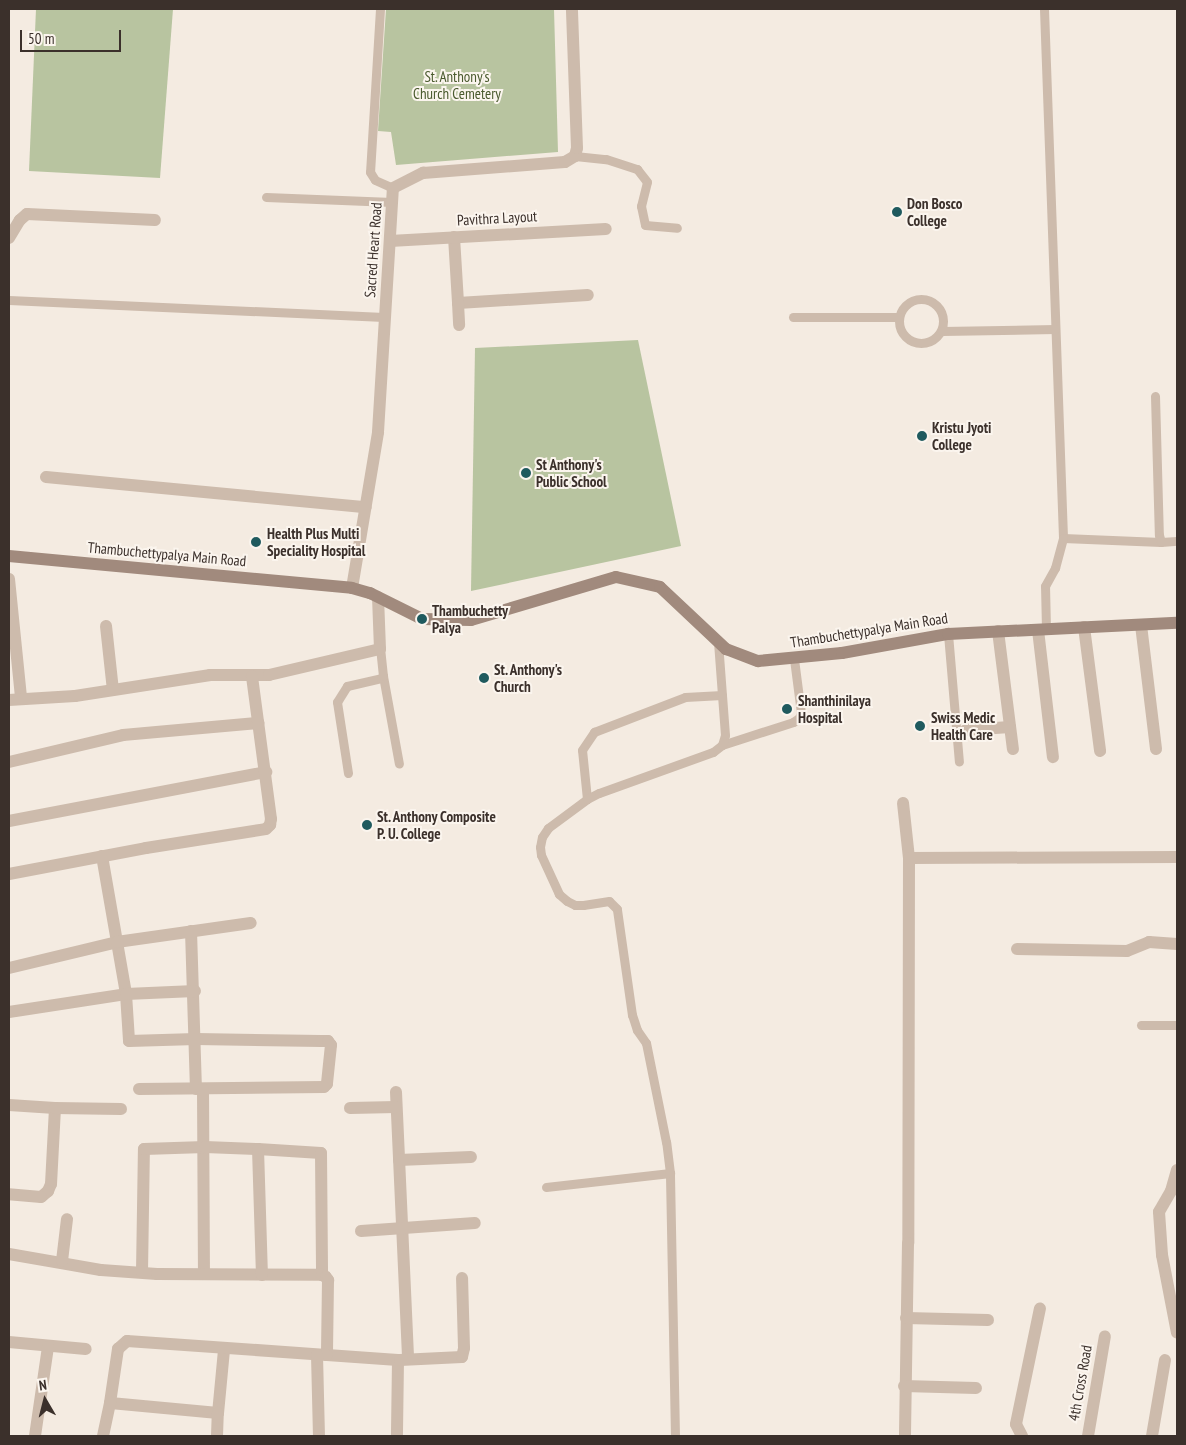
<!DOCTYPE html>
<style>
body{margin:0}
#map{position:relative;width:1186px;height:1445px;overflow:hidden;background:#f4ebe1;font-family:"PT Sans Narrow",sans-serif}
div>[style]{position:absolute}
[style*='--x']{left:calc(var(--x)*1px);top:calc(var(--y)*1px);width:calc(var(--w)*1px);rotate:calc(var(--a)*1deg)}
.green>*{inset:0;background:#b8c4a0}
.lane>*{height:9px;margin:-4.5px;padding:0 4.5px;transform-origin:4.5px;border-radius:4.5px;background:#cdbbac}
.lane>.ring{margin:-4.5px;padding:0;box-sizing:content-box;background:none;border:9px solid #cdbbac;border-radius:50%}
.street>*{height:12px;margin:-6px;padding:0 6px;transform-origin:6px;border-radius:6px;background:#cdbbac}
.secondary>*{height:12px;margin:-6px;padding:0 6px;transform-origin:6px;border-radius:6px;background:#a18a7d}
.dots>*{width:14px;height:14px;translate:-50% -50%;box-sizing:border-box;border:2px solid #fbf5ee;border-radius:50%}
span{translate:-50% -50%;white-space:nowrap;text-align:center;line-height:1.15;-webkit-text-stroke:4px #fbf5ee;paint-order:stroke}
.park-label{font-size:15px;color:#4a5a2e}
.poi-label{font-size:15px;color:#3b302b;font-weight:700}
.left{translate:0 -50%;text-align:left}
.street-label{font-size:15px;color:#3b302b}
.frame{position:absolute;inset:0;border:10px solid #3b302b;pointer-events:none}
.north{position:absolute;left:20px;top:1375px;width:50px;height:50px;-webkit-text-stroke:4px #fbf5ee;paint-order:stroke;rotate:352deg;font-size:14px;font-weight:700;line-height:20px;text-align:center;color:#3b302b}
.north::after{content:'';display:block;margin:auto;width:18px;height:22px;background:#3b302b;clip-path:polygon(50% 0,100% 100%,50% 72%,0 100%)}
.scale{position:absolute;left:20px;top:30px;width:101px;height:22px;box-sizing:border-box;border:2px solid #3b302b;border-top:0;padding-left:6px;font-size:15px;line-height:18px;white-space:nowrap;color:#3b302b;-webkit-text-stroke:4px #fbf5ee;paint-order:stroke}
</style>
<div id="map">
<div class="green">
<div style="clip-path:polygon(36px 9px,173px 9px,160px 178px,29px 171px)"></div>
<div style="clip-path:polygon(386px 9px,554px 9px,558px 152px,396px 165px,391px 132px,378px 131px)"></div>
<div style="clip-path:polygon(638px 340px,681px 546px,471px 591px,475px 348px)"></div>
</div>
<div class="lane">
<div style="--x:380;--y:9;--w:163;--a:93.5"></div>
<div style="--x:370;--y:172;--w:9;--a:58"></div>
<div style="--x:375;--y:180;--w:20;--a:24"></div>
<div style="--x:1044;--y:9;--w:529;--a:87.94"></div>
<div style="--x:1063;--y:538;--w:98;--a:2.3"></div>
<div style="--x:575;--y:156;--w:31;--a:6"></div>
<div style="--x:606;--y:159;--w:33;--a:18"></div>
<div style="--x:637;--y:169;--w:16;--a:52"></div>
<div style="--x:647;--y:182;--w:25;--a:104"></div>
<div style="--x:641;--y:206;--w:19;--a:78"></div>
<div style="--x:645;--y:225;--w:32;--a:5"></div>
<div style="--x:266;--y:197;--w:126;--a:2.3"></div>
<div class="ring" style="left:899px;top:299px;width:35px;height:35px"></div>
<div style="--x:9;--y:300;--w:375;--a:2.6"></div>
<div style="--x:793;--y:317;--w:106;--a:0"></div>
<div style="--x:942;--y:331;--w:113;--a:-1"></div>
<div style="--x:1155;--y:396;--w:139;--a:88.4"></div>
<div style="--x:1159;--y:535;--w:7;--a:74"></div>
<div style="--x:1161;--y:542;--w:16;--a:-4"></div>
<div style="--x:1046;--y:629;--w:43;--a:-91.3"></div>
<div style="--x:1045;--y:586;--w:21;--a:-61"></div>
<div style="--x:1055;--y:568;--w:31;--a:-75"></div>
<div style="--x:948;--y:634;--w:128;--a:85.1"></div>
<div style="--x:383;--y:676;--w:89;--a:79.7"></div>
<div style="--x:722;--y:745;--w:75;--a:-17.9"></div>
<div style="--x:793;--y:722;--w:7;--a:-34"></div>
<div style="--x:799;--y:718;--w:5;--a:-68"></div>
<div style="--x:801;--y:713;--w:54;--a:-97.4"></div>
<div style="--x:348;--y:773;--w:72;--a:-98.8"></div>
<div style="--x:337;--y:702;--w:19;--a:-58"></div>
<div style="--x:347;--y:686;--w:35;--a:-13"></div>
<div style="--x:381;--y:678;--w:3;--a:-45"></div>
<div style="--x:383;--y:676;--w:27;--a:-96"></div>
<div style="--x:587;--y:799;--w:49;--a:-95.8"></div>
<div style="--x:582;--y:750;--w:22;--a:-56"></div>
<div style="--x:594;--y:732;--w:97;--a:-21"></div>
<div style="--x:685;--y:697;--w:37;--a:-3"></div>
<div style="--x:1141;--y:1025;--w:36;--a:0"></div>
<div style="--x:546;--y:1187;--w:125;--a:-6.4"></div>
<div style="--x:675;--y:1436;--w:263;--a:-91.1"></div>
<div style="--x:670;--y:1173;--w:31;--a:-97"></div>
<div style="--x:666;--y:1142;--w:101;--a:-101.4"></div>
<div style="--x:646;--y:1043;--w:16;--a:-125"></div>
<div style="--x:637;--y:1030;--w:16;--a:-108"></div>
<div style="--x:632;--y:1015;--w:107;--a:-98.1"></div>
<div style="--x:617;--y:909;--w:11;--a:-135"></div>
<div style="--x:609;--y:901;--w:26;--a:171"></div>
<div style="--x:583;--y:905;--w:8;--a:180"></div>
<div style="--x:575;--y:905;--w:9;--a:-153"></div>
<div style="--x:567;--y:901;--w:11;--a:-139"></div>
<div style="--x:559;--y:894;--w:43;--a:-114.8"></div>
<div style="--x:541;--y:855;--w:8;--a:-97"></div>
<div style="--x:540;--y:847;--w:10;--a:-79"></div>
<div style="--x:542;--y:837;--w:11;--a:-56"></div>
<div style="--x:548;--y:828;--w:49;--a:-36.6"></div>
<div style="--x:587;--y:799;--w:13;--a:-27"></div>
<div style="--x:599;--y:793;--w:121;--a:-19.8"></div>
<div style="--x:713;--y:752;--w:11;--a:-38"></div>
<div style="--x:722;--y:745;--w:10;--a:-73"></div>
<div style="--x:725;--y:735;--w:93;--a:-94.3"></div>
</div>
<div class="street">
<div style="--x:454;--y:237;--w:66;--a:86.5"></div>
<div style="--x:458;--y:303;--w:130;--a:-3.5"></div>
<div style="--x:9;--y:238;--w:21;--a:-59"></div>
<div style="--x:20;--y:220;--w:9;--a:-41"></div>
<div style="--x:27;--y:214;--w:128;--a:2.7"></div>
<div style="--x:390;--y:241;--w:216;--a:-3.2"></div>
<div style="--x:458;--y:303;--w:22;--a:87"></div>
<div style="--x:46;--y:477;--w:321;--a:5.4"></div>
<div style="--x:9;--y:579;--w:120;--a:84.2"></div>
<div style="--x:352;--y:588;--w:158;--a:-80.5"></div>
<div style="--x:378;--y:432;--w:244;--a:-86.5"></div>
<div style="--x:393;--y:188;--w:34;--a:-27"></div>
<div style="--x:423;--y:173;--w:142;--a:-4.4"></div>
<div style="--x:565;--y:162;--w:12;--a:-31"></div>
<div style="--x:575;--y:156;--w:8;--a:-76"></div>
<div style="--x:577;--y:148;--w:139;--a:-92.1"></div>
<div style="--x:1141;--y:625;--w:125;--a:83.1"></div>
<div style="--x:106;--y:626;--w:64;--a:83.8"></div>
<div style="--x:1084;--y:627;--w:125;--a:82.6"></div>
<div style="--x:1038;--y:630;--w:128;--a:83.3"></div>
<div style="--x:998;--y:631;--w:119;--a:82.8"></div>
<div style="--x:9;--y:700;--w:66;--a:-3.5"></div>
<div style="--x:75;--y:696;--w:137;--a:-8.8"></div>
<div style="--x:210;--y:675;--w:59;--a:0"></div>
<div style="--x:269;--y:675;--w:114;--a:-13.2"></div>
<div style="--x:380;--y:649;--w:52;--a:-92.2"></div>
<div style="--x:966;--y:730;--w:44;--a:-3.9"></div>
<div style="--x:9;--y:762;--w:117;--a:-13.3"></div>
<div style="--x:123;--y:735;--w:136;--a:-5.1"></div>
<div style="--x:903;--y:803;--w:55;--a:83.8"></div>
<div style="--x:909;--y:858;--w:385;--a:90.1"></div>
<div style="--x:908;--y:1243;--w:193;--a:90.9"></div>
<div style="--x:9;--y:821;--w:262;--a:-10.8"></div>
<div style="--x:102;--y:856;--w:140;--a:80.1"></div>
<div style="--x:126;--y:994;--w:47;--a:86.3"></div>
<div style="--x:129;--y:1041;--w:67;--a:-1.7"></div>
<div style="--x:196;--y:1039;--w:125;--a:0.9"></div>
<div style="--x:321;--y:1041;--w:7;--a:0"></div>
<div style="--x:328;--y:1041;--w:5;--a:53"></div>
<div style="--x:331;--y:1045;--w:39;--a:96"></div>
<div style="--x:327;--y:1084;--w:4;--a:135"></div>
<div style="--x:324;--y:1087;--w:185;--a:179.4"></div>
<div style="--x:909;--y:858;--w:268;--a:-0.2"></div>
<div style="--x:9;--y:874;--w:139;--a:-10.7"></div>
<div style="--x:146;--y:848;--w:121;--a:-9"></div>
<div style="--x:266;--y:829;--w:6;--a:-45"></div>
<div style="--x:270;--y:825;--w:6;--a:-81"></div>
<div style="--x:271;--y:819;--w:144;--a:-97.6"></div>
<div style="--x:191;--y:931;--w:158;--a:88.2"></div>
<div style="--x:1017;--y:949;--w:110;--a:1"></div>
<div style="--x:1127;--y:951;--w:24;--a:-22"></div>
<div style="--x:1149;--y:942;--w:28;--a:4"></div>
<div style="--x:9;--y:968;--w:111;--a:-13.5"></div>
<div style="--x:117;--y:942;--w:135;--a:-8.1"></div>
<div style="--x:9;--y:1012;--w:118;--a:-8.7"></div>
<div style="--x:126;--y:994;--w:69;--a:-2.5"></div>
<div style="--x:203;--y:1089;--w:185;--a:89.7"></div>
<div style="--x:396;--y:1092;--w:267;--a:87.4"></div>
<div style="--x:9;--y:1105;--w:46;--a:3.7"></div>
<div style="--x:55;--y:1108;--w:76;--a:93"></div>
<div style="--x:51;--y:1184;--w:8;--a:113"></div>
<div style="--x:48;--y:1191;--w:9;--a:139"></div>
<div style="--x:41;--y:1197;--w:32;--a:-175"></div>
<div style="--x:55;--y:1108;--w:66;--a:0.9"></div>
<div style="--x:350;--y:1108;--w:46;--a:-1.2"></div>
<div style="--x:258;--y:1149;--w:63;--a:3.6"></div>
<div style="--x:321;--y:1153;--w:122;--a:89.5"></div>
<div style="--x:399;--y:1160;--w:72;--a:-2.4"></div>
<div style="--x:1177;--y:1170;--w:22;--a:106"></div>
<div style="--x:1171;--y:1191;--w:24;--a:120"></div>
<div style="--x:1159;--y:1212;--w:43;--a:86"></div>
<div style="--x:1162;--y:1255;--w:79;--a:79.1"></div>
<div style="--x:361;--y:1231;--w:114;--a:-4"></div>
<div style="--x:9;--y:1254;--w:93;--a:9.9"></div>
<div style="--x:101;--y:1270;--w:56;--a:4.1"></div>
<div style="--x:157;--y:1274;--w:165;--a:0.3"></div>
<div style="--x:322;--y:1275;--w:4;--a:27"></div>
<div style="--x:326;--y:1277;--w:4;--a:56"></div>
<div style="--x:328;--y:1280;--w:75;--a:90.8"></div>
<div style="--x:327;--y:1355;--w:71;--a:4"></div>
<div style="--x:398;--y:1360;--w:76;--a:90.8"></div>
<div style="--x:62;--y:1261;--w:42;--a:-83.2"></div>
<div style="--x:142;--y:1272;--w:123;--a:-89.1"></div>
<div style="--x:144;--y:1149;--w:61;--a:-1.9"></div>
<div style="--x:205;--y:1147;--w:53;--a:2.2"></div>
<div style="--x:258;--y:1149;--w:126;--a:88.2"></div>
<div style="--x:906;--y:1318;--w:82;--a:1.4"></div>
<div style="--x:9;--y:1342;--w:77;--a:5.2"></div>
<div style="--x:224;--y:1350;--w:63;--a:95.4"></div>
<div style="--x:218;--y:1413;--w:108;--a:-174.7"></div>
<div style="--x:110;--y:1403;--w:55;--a:-81.6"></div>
<div style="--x:118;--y:1349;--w:12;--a:-42"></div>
<div style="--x:127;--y:1341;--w:200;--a:4"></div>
<div style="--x:317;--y:1355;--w:81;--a:88.6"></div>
<div style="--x:400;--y:1360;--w:62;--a:-2.8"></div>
<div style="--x:462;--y:1357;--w:9;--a:-77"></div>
<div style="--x:464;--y:1348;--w:70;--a:-91.6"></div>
<div style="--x:904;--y:1386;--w:72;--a:1.6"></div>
<div style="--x:35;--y:1436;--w:90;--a:-81.7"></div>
<div style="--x:103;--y:1436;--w:34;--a:-78"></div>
<div style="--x:217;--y:1436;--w:23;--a:-88"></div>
<div style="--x:1022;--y:1436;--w:13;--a:-117"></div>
<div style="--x:1016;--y:1424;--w:118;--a:-78.3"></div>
<div style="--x:1088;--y:1436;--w:101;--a:-80.4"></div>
<div style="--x:1152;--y:1436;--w:77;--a:-80.3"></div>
</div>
<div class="secondary">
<div style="--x:9;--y:556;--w:344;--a:5.3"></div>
<div style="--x:352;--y:588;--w:19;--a:16"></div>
<div style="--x:370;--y:593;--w:58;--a:26.6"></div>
<div style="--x:422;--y:619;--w:49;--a:1.2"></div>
<div style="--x:471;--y:620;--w:151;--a:-16.5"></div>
<div style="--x:616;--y:577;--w:45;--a:12.8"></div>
<div style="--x:660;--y:587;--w:91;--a:43.2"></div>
<div style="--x:726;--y:649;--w:34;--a:21"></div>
<div style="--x:758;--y:661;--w:84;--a:-5.4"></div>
<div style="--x:842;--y:653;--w:108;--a:-10.2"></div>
<div style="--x:948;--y:634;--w:229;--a:-2.8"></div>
</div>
<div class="dots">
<div style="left:897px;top:212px;background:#1f5a5e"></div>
<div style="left:922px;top:436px;background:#1f5a5e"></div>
<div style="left:526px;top:473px;background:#1f5a5e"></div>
<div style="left:256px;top:542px;background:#1f5a5e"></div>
<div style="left:422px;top:619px;background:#1f5a5e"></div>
<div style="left:484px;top:678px;background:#1f5a5e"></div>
<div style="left:787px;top:709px;background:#1f5a5e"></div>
<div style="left:920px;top:726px;background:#1f5a5e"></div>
<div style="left:367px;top:825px;background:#1f5a5e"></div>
</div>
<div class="park-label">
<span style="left:457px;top:85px">St. Anthony's<br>Church Cemetery</span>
</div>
<div class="poi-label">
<span class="left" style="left:907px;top:212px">Don Bosco<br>College</span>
<span class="left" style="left:932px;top:436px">Kristu Jyoti<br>College</span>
<span class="left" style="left:536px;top:473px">St Anthony's<br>Public School</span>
<span class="left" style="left:267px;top:542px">Health Plus Multi<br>Speciality Hospital</span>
<span class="left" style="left:432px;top:619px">Thambuchetty<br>Palya</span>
<span class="left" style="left:494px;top:678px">St. Anthony's<br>Church</span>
<span class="left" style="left:798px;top:709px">Shanthinilaya<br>Hospital</span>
<span class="left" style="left:931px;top:726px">Swiss Medic<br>Health Care</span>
<span class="left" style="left:377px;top:825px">St. Anthony Composite<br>P. U. College</span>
</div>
<div class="street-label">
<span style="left:497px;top:218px;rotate:-3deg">Pavithra Layout</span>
<span style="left:373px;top:250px;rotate:-86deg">Sacred Heart Road</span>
<span style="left:167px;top:554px;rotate:5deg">Thambuchettypalya Main Road</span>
<span style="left:869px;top:630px;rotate:-9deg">Thambuchettypalya Main Road</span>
<span style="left:1080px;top:1383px;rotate:-80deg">4th Cross Road</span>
</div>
<div class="frame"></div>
<div class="north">N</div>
<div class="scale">50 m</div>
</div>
